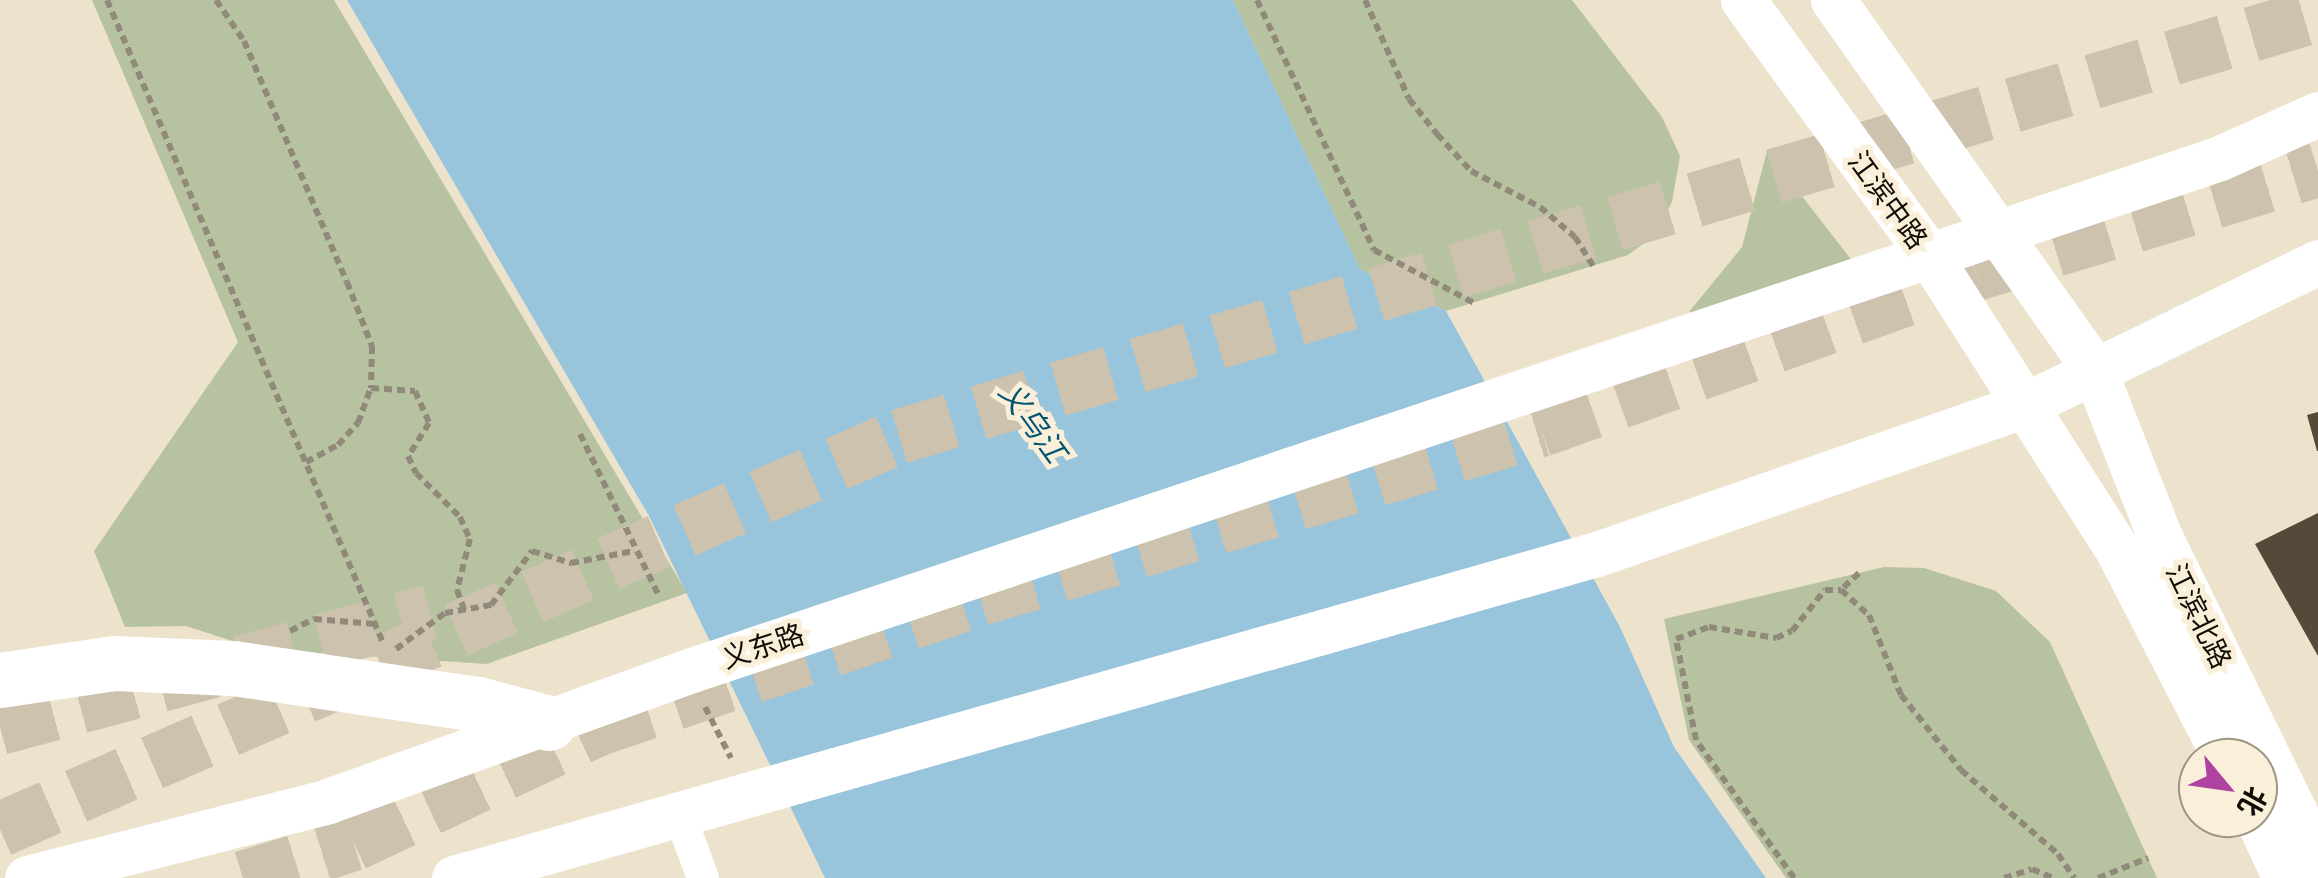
<!DOCTYPE html>
<meta charset="utf-8">
<style>
body{margin:0}
#map{position:relative;width:2318px;height:878px;overflow:hidden;background:#ede2cc;font-family:Inter,"Noto Sans SC",sans-serif}
div>[style]{position:absolute}
[style*='--x']{left:calc(var(--x)*1px);top:calc(var(--y)*1px);width:calc(var(--w)*1px);rotate:calc(var(--a)*1deg)}
.green>*{inset:0;background:#b7c3a0}
.water>*{inset:0;background:#98c4dc}
.building>*{inset:0;background:#564939}
.highway-tunnel>*{height:55px;margin-top:-27.5px;transform-origin:0;background:repeating-linear-gradient(90deg,#ccc2ae 0 55px,transparent 0 83px)}
.path>*{height:6px;margin-top:-3px;transform-origin:0;background:repeating-linear-gradient(90deg,#918979 0 8px,transparent 0 13px)}
.street>*{height:32px;margin:-16px;padding:0 16px;transform-origin:16px;border-radius:16px;background:#fff}
.secondary>*{height:45px;margin:-22.5px;padding:0 22.5px;transform-origin:22.5px;border-radius:22.5px;background:#fff}
.highway>*{height:55px;margin:-27.5px;padding:0 27.5px;transform-origin:27.5px;border-radius:27.5px;background:#fff}
span{translate:-50% -50%;white-space:nowrap;text-align:center;line-height:1.15;-webkit-text-stroke:10px #faf0d9;paint-order:stroke}
.street-label{font-size:28px;color:#100d06}
.water-label{font-size:30px;color:#005474;font-style:italic}
.north{position:absolute;left:2178px;top:738px;width:100px;height:100px;box-sizing:border-box;background:#faf0d9;border:2px solid #9c9585;border-radius:50%;rotate:119deg;font-size:28px;font-weight:700;line-height:40px;text-align:center;color:#100d06}
.north::after{content:'';display:block;margin:auto;width:35px;height:45px;background:#af43a2;clip-path:polygon(50% 0,100% 100%,50% 72%,0 100%)}
</style>
<div id="map">
<div class="green">
<div style="clip-path:polygon(92px 0,334px 0,687px 593px,487px 664px,257px 649px,186px 626px,125px 627px,94px 551px,238px 342px)"></div>
<div style="clip-path:polygon(1233px 0,1572px 0,1662px 117px,1680px 156px,1672px 202px,1655px 235px,1628px 255px,1446px 311px,1360px 269px)"></div>
<div style="clip-path:polygon(1767px 151px,1874px 289px,1868px 298px,1689px 312px,1742px 247px)"></div>
<div style="clip-path:polygon(1884px 567px,1924px 568px,1996px 591px,2050px 642px,2157px 878px,1786px 878px,1689px 740px,1664px 619px)"></div>
</div>
<div class="water">
<div style="clip-path:polygon(347px 0,1233px 0,1360px 269px,1446px 311px,1620px 627px,1674px 747px,1766px 878px,825px 878px,649px 516px)"></div>
</div>
<div class="building">
<div style="clip-path:polygon(2318px 412px,2318px 451px,2317px 451px,2307px 415px)"></div>
<div style="clip-path:polygon(2318px 513px,2318px 656px,2255px 544px)"></div>
</div>
<div class="highway-tunnel">
<div style="--x:0;--y:727;--w:445;--a:-15"></div>
<div style="--x:0;--y:829;--w:981;--a:-23.61"></div>
<div style="--x:899;--y:436;--w:1480;--a:-16.56"></div>
<div style="--x:243;--y:878;--w:116;--a:-17.5"></div>
<div style="--x:354;--y:843;--w:268;--a:-25.2"></div>
<div style="--x:596;--y:729;--w:406;--a:-18.8"></div>
<div style="--x:980;--y:598;--w:586;--a:-16.76"></div>
<div style="--x:1541;--y:429;--w:462;--a:-19.7"></div>
<div style="--x:1976;--y:273;--w:357;--a:-16.9"></div>
</div>
<div class="path">
<div style="--x:107;--y:0;--w:702;--a:66.76"></div>
<div style="--x:216;--y:0;--w:50;--a:55.7"></div>
<div style="--x:244;--y:41;--w:262;--a:66.9"></div>
<div style="--x:347;--y:282;--w:69;--a:68.7"></div>
<div style="--x:372;--y:346;--w:42;--a:91.4"></div>
<div style="--x:371;--y:388;--w:44;--a:3.9"></div>
<div style="--x:415;--y:391;--w:35;--a:66"></div>
<div style="--x:429;--y:423;--w:39;--a:122"></div>
<div style="--x:408;--y:456;--w:19;--a:65"></div>
<div style="--x:416;--y:473;--w:62;--a:45"></div>
<div style="--x:460;--y:517;--w:24;--a:66"></div>
<div style="--x:470;--y:539;--w:53;--a:104.3"></div>
<div style="--x:457;--y:590;--w:23;--a:70"></div>
<div style="--x:1257;--y:0;--w:276;--a:64.9"></div>
<div style="--x:1374;--y:250;--w:113;--a:27.9"></div>
<div style="--x:1365;--y:0;--w:108;--a:66"></div>
<div style="--x:1409;--y:99;--w:45;--a:51.3"></div>
<div style="--x:1437;--y:134;--w:50;--a:47.4"></div>
<div style="--x:1471;--y:171;--w:78;--a:27.6"></div>
<div style="--x:1540;--y:207;--w:46;--a:40.6"></div>
<div style="--x:1575;--y:237;--w:34;--a:58"></div>
<div style="--x:580;--y:434;--w:180;--a:64"></div>
<div style="--x:306;--y:462;--w:36;--a:-28"></div>
<div style="--x:338;--y:445;--w:30;--a:-48"></div>
<div style="--x:358;--y:423;--w:37;--a:-70"></div>
<div style="--x:1859;--y:573;--w:25;--a:137"></div>
<div style="--x:1841;--y:590;--w:38;--a:42"></div>
<div style="--x:1869;--y:615;--w:86;--a:68.2"></div>
<div style="--x:1901;--y:695;--w:96;--a:51.3"></div>
<div style="--x:1961;--y:770;--w:128;--a:40.9"></div>
<div style="--x:2058;--y:854;--w:29;--a:56"></div>
<div style="--x:290;--y:631;--w:27;--a:-27"></div>
<div style="--x:314;--y:619;--w:61;--a:4.7"></div>
<div style="--x:396;--y:649;--w:61;--a:-36.3"></div>
<div style="--x:445;--y:613;--w:47;--a:-9.9"></div>
<div style="--x:491;--y:605;--w:68;--a:-52.8"></div>
<div style="--x:532;--y:551;--w:41;--a:17.1"></div>
<div style="--x:571;--y:563;--w:64;--a:-10.8"></div>
<div style="--x:705;--y:707;--w:57;--a:63"></div>
<div style="--x:1794;--y:878;--w:169;--a:-125.4"></div>
<div style="--x:1696;--y:740;--w:103;--a:-101.2"></div>
<div style="--x:1676;--y:639;--w:35;--a:-20"></div>
<div style="--x:1709;--y:627;--w:68;--a:9.3"></div>
<div style="--x:1776;--y:638;--w:17;--a:-24"></div>
<div style="--x:1792;--y:631;--w:53;--a:-51.2"></div>
<div style="--x:1825;--y:590;--w:16;--a:0"></div>
<div style="--x:2004;--y:878;--w:29;--a:-18"></div>
<div style="--x:2032;--y:869;--w:23;--a:23"></div>
<div style="--x:2098;--y:878;--w:54;--a:-21.8"></div>
</div>
<div class="street">
<div style="--x:679;--y:813;--w:69;--a:69.7"></div>
</div>
<div class="secondary">
<div style="--x:1743;--y:0;--w:312;--a:53.9"></div>
<div style="--x:1927;--y:252;--w:353;--a:57.4"></div>
<div style="--x:2117;--y:549;--w:235;--a:62.7"></div>
<div style="--x:1833;--y:0;--w:450;--a:54.7"></div>
<div style="--x:2093;--y:367;--w:183;--a:68.5"></div>
<div style="--x:2160;--y:537;--w:360;--a:63.9"></div>
<div style="--x:2257;--y:818;--w:66;--a:65"></div>
<div style="--x:27;--y:878;--w:311;--a:-14.3"></div>
<div style="--x:328;--y:801;--w:387;--a:-19.8"></div>
<div style="--x:692;--y:670;--w:1611;--a:-18.52"></div>
<div style="--x:2220;--y:158;--w:107;--a:-24.2"></div>
<div style="--x:454;--y:878;--w:1188;--a:-15.83"></div>
<div style="--x:1597;--y:554;--w:451;--a:-19.2"></div>
<div style="--x:2023;--y:406;--w:328;--a:-26"></div>
</div>
<div class="highway">
<div style="--x:0;--y:680;--w:115;--a:-8.5"></div>
<div style="--x:114;--y:663;--w:119;--a:2.4"></div>
<div style="--x:233;--y:668;--w:248;--a:8.4"></div>
<div style="--x:478;--y:704;--w:73;--a:15"></div>
</div>
<div class="street-label">
<span style="left:1888px;top:200px;rotate:54deg">江滨中路</span>
<span style="left:2199px;top:616px;rotate:64deg">江滨北路</span>
<span style="left:763px;top:646px;rotate:-18deg">义东路</span>
</div>
<div class="water-label">
<span style="left:1033px;top:422px;rotate:54deg">义乌江</span>
</div>
<div class="north">北</div>
</div>
